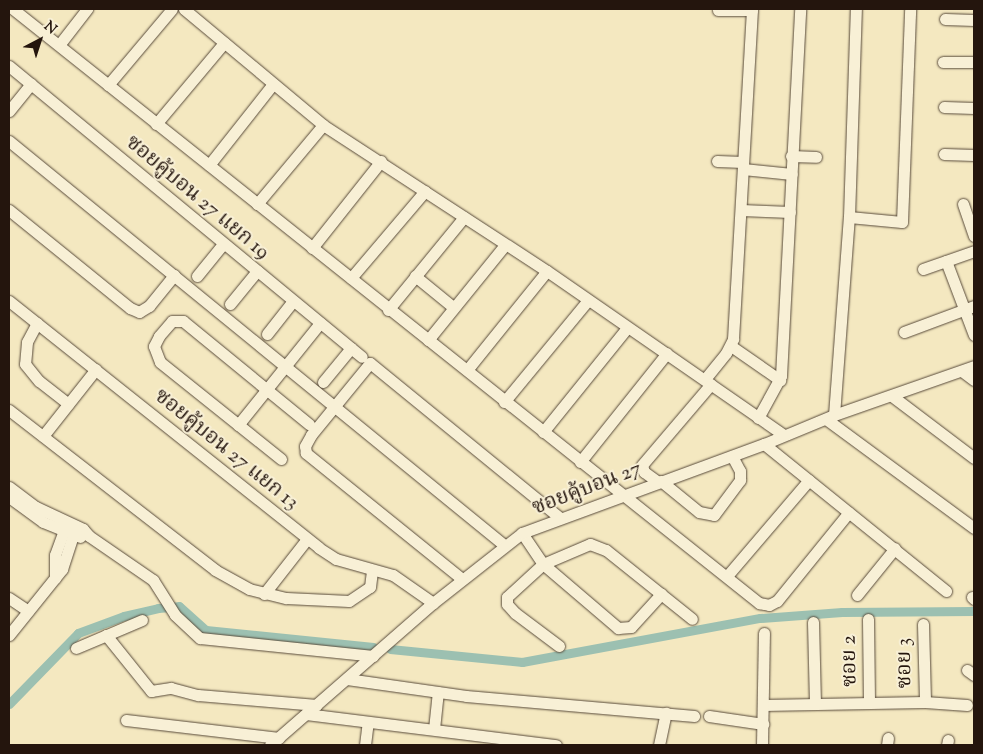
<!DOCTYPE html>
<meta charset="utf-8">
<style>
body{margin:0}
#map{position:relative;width:983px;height:754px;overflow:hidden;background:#f4e8c0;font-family:"Sorts Mill Goudy","Noto Serif Thai",serif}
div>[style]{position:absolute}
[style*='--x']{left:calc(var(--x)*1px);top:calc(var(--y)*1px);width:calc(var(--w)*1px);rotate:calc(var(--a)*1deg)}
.canal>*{height:9px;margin:-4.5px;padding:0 4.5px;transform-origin:4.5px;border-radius:4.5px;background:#9cc0b1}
.roads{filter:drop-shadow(0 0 1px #584a3a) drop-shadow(0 0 1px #584a3a)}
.minor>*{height:11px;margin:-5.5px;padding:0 5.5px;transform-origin:5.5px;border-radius:5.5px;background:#f8f0d6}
span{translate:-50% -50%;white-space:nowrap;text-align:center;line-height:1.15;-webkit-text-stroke:4px #f8f0d6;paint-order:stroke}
.street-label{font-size:21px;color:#24150d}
.frame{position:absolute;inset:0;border:10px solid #24150d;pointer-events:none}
.north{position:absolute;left:15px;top:15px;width:50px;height:50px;-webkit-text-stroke:4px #f8f0d6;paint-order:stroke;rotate:40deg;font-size:14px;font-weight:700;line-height:20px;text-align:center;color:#24150d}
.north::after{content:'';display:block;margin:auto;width:18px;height:22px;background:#24150d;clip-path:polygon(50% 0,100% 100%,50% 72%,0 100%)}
</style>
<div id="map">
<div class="canal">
<div style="--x:390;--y:649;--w:133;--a:5.6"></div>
<div style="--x:522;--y:662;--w:242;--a:-10.5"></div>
<div style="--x:760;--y:618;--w:82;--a:-4.2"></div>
<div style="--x:842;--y:612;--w:132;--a:-0.4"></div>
<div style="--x:9;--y:704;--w:99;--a:-45.8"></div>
<div style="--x:78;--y:633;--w:49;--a:-20.3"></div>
<div style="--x:124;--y:616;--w:35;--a:-13"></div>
<div style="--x:158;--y:608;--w:21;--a:-5"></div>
<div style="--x:179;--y:606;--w:36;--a:42"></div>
<div style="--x:206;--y:630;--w:168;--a:5.8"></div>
</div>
<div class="roads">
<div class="minor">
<div style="--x:13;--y:9;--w:954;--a:38.53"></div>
<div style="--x:759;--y:603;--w:10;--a:11"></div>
<div style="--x:769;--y:605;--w:9;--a:-27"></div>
<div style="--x:777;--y:601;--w:114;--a:-51"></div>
<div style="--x:184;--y:9;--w:181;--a:39.8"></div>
<div style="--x:323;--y:125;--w:267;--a:33.1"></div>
<div style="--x:547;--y:271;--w:288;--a:34.7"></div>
<div style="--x:718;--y:10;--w:34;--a:0"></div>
<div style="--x:945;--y:19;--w:29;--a:2"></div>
<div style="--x:59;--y:45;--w:46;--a:-52.1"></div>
<div style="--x:943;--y:62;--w:31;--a:0"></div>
<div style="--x:9;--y:66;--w:457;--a:39.5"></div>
<div style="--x:108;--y:85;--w:99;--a:-49.9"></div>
<div style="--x:944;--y:107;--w:30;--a:2"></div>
<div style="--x:9;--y:111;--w:35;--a:-51"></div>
<div style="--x:156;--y:124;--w:106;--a:-50"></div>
<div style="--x:9;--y:141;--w:639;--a:39.22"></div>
<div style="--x:944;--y:154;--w:30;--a:2"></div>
<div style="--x:791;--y:156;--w:25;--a:2"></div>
<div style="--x:717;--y:161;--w:26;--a:2"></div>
<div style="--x:209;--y:165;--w:103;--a:-51.7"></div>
<div style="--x:743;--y:169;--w:49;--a:5.8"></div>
<div style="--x:257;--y:204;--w:103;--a:-50.1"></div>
<div style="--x:963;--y:204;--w:34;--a:71"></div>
<div style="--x:9;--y:210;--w:156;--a:39"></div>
<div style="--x:130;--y:308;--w:10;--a:24"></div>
<div style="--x:139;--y:312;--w:12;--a:-31"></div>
<div style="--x:149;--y:306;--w:40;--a:-51"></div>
<div style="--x:741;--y:210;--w:49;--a:2.3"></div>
<div style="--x:849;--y:217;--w:53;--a:5.4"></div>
<div style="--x:902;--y:222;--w:213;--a:-87.8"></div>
<div style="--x:312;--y:248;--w:111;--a:-51.6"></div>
<div style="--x:946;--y:261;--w:79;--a:69.3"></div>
<div style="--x:923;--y:269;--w:54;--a:-19.4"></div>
<div style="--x:197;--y:276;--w:41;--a:-50.9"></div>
<div style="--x:415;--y:276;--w:49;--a:39.2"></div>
<div style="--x:351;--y:278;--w:114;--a:-49.6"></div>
<div style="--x:9;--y:301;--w:396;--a:38.5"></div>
<div style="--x:319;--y:548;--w:20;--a:33"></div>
<div style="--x:336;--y:559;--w:59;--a:15.7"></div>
<div style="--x:393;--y:575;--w:49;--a:35"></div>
<div style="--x:230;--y:304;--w:43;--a:-50.7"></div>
<div style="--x:388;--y:310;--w:120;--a:-50.7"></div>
<div style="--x:37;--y:323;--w:21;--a:118"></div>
<div style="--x:27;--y:342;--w:22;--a:95"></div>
<div style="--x:25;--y:364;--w:22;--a:51"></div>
<div style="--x:39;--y:381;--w:37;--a:38"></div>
<div style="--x:904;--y:332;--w:75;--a:-20.4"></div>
<div style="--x:267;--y:334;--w:42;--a:-51.8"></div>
<div style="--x:428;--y:340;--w:122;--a:-51"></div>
<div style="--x:731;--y:346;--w:60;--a:34.8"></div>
<div style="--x:467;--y:370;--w:127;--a:-51.1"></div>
<div style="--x:962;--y:371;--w:15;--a:37"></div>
<div style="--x:705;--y:379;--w:33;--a:-51"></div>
<div style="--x:726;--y:353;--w:16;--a:-63"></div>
<div style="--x:733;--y:339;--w:331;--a:-86.7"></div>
<div style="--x:323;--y:382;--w:44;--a:-50.5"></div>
<div style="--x:892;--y:396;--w:103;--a:37.1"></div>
<div style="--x:504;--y:402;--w:132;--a:-50.5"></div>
<div style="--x:9;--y:410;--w:261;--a:37.8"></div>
<div style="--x:215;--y:570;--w:39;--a:29"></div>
<div style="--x:249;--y:589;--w:38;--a:14"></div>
<div style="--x:286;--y:598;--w:63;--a:2.7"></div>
<div style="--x:349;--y:601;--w:25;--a:-34"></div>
<div style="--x:370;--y:587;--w:17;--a:-83"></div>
<div style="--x:834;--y:415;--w:199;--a:-85.7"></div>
<div style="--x:849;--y:217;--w:208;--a:-88.1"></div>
<div style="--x:758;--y:418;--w:48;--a:-61.3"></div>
<div style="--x:781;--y:376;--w:367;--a:-87"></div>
<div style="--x:826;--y:419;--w:184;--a:36.4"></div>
<div style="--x:238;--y:425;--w:131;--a:-51.2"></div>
<div style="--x:543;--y:432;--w:134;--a:-51.1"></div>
<div style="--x:43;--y:436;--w:85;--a:-51.7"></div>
<div style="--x:764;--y:444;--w:234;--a:38.9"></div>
<div style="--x:281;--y:459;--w:155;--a:-141.3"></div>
<div style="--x:160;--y:362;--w:17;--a:-111"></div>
<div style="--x:154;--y:346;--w:11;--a:-63"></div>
<div style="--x:159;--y:336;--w:20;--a:-49"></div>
<div style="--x:172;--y:321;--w:11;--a:0"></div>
<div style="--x:183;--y:321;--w:163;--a:39.3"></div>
<div style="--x:580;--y:462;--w:139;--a:-51.4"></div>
<div style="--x:661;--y:481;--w:49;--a:39.2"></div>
<div style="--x:699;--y:512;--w:15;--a:11"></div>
<div style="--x:714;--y:515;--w:44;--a:-53.4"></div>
<div style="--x:740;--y:480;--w:9;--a:-90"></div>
<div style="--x:740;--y:471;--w:17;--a:-118"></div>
<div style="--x:658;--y:482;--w:17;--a:-144"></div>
<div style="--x:644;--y:472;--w:7;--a:-106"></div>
<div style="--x:642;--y:465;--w:106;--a:-49.6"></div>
<div style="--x:9;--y:487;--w:34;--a:37"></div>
<div style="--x:36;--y:507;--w:52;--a:25.1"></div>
<div style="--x:83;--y:529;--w:9;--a:49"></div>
<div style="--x:89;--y:536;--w:78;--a:34.5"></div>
<div style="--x:153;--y:580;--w:41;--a:57.8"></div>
<div style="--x:175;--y:615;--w:34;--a:43"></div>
<div style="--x:200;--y:638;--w:174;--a:5.9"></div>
<div style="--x:9;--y:497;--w:42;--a:36.3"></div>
<div style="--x:43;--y:522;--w:40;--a:22"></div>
<div style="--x:522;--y:533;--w:37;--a:56"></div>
<div style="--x:543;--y:564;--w:99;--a:40.5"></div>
<div style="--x:618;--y:628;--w:13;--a:-4"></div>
<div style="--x:631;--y:627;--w:45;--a:-47.7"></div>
<div style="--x:727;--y:576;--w:126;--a:-49.5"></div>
<div style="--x:55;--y:578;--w:23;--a:-90"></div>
<div style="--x:55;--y:555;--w:32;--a:-70"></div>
<div style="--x:462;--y:579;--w:201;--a:-141.1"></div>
<div style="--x:306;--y:453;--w:7;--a:-98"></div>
<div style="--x:305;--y:446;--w:13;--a:-61"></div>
<div style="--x:311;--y:435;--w:93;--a:-50.7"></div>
<div style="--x:370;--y:363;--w:245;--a:39.2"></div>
<div style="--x:264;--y:594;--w:70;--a:-52"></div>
<div style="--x:857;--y:595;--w:60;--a:-51"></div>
<div style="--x:972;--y:597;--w:3;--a:45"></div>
<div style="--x:9;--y:598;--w:23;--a:34"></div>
<div style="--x:868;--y:619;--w:84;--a:89.3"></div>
<div style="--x:142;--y:620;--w:39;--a:157"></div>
<div style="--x:106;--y:635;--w:72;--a:51.2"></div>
<div style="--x:151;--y:691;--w:20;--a:-9"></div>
<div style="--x:171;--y:688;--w:28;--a:15"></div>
<div style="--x:198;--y:695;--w:119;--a:4.8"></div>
<div style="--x:813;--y:622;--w:82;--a:88.6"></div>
<div style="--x:923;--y:624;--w:78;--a:88.5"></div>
<div style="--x:9;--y:635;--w:85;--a:-51.2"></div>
<div style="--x:62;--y:569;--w:45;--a:-72"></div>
<div style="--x:559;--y:646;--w:55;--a:-143.1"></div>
<div style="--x:515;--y:613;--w:12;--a:-132"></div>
<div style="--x:507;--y:604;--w:7;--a:-90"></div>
<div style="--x:507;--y:597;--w:49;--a:-42.5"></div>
<div style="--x:543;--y:564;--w:51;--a:-23.1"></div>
<div style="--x:590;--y:544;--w:17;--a:21"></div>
<div style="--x:606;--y:550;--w:110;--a:38.7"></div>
<div style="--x:76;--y:648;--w:33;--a:-23"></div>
<div style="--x:967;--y:670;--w:9;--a:36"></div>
<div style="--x:347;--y:679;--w:120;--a:8.1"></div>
<div style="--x:466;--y:696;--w:229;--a:5"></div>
<div style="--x:763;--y:705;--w:162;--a:-1.1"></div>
<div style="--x:925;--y:702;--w:42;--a:4.1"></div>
<div style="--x:306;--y:714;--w:252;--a:7.1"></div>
<div style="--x:709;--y:716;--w:55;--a:8.4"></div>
<div style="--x:126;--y:720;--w:154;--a:6.7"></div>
<div style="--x:434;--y:729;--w:37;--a:-84"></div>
<div style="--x:270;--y:745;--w:216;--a:-41.1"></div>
<div style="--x:433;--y:603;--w:113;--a:-38.2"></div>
<div style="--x:522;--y:533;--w:258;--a:-20.2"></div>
<div style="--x:764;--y:444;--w:76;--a:-22.5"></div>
<div style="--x:834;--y:415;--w:148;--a:-19.3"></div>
<div style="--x:365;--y:745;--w:23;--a:-83"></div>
<div style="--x:659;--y:745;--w:33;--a:-78"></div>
<div style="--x:762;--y:745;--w:112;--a:-89"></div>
<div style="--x:887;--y:745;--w:7;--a:-82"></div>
<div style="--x:947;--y:745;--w:5;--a:-79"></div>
</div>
</div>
<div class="street-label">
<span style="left:197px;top:198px;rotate:40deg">ซอยคู้บอน 27 แยก 19</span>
<span style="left:226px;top:450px;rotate:39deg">ซอยคู้บอน 27 แยก 13</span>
<span style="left:587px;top:489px;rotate:-21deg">ซอยคู้บอน 27</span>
<span style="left:850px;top:661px;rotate:-91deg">ซอย 2</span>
<span style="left:905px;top:663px;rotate:-91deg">ซอย 3</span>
</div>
<div class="frame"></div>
<div class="north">N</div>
</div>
